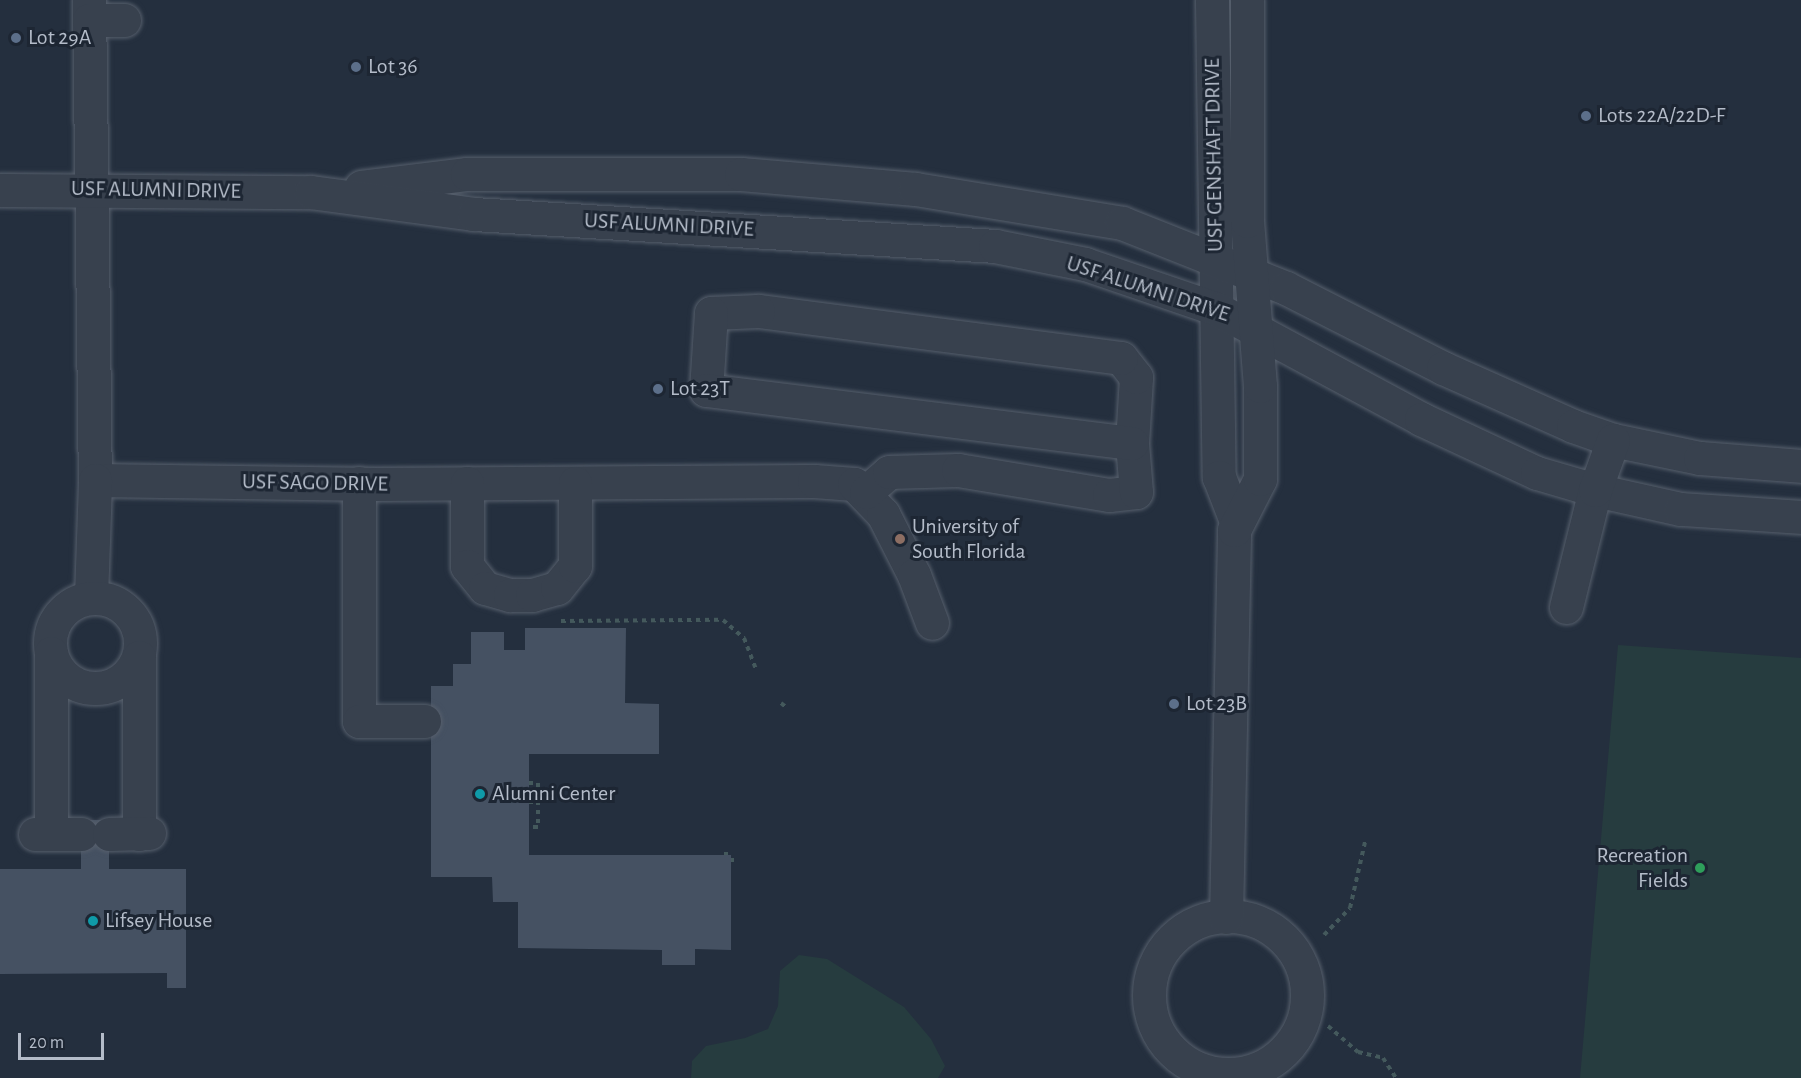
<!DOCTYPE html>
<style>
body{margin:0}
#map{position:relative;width:1801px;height:1078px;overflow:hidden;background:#242f3e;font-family:"Alegreya Sans",sans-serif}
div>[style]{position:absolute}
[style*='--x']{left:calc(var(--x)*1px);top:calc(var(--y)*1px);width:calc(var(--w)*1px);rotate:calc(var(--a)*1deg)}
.green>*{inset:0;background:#263c3f}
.building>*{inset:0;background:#455162}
.path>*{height:4px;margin-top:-2px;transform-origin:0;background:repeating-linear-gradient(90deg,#44595c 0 4.5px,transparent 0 9px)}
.roads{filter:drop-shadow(0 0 2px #565f6c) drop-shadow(0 0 2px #565f6c)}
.minor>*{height:33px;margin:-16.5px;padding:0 16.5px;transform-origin:16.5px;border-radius:16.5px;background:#38414e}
.minor>.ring{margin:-16.5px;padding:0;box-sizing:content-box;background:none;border:33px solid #38414e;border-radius:50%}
.dots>*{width:16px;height:16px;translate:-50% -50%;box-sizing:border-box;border:3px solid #1d2633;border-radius:50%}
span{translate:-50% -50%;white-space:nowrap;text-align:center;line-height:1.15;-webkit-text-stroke:6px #1d2633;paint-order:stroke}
.poi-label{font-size:22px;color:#b4bcc9}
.left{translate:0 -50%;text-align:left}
.right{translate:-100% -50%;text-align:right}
.street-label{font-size:22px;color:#b4bcc9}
.scale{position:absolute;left:18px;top:1033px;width:86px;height:27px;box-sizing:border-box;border:3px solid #b4bcc9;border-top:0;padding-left:8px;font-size:18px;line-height:21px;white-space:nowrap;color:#b4bcc9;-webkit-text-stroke:4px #1d2633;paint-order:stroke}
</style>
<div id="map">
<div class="green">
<div style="clip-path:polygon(1618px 645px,1801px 658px,1801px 1078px,1580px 1078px)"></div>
<div style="clip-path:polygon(799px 955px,827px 959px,904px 1007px,931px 1039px,945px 1066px,938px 1078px,691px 1078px,692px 1061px,706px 1046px,745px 1038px,768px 1029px,778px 1006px,780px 971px)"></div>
</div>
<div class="building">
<div style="clip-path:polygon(525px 628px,626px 628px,625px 703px,659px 704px,659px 754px,529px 754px,529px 855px,731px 855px,731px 950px,695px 949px,695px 965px,662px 965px,662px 950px,518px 948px,518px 902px,493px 902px,492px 877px,431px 877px,431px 686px,453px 686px,453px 664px,471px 664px,471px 632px,504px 632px,504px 650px,525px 650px)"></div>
<div style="clip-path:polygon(81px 820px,109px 820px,109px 869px,186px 869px,186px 988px,167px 988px,167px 973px,0 974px,0 869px,81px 869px)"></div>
</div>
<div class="path">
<div style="--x:561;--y:621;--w:162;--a:-0.4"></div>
<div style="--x:723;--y:620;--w:28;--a:41"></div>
<div style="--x:744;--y:638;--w:34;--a:69"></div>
<div style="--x:781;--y:703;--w:8;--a:40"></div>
<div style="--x:529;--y:783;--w:9;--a:0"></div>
<div style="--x:538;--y:783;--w:44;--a:90"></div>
<div style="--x:538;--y:827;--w:9;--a:180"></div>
<div style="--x:529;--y:802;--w:9;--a:0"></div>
<div style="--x:726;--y:852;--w:3;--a:90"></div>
<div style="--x:731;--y:860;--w:3;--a:0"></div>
<div style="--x:1324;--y:935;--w:37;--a:-46"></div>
<div style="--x:1350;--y:908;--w:68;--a:-77.2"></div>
<div style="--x:1328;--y:1026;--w:40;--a:41"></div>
<div style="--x:1358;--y:1052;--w:26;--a:13"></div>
<div style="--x:1383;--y:1058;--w:24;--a:57"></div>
</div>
<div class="roads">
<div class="minor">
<div style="--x:89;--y:0;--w:480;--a:89.3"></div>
<div style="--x:95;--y:480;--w:281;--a:0.8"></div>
<div style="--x:376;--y:484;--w:438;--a:-0.4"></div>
<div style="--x:814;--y:481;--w:40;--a:4.3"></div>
<div style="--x:854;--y:484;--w:42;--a:46"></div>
<div style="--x:883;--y:514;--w:68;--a:63.1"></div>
<div style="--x:914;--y:575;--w:51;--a:69.4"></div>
<div style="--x:1212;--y:0;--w:477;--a:89.2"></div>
<div style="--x:1219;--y:477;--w:47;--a:68.9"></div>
<div style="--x:89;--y:20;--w:35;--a:0"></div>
<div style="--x:361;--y:187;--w:107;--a:-7"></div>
<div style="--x:467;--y:174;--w:274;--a:0"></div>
<div style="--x:741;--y:174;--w:175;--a:4.9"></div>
<div style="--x:915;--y:189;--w:210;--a:9.3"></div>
<div style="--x:1122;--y:223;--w:176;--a:21.6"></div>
<div style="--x:1286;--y:288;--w:176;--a:27"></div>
<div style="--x:1443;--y:368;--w:142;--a:24"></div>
<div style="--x:1573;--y:426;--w:42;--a:19.3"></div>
<div style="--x:1613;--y:440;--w:89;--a:11.7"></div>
<div style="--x:1700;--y:458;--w:101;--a:4.5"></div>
<div style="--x:0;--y:190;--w:311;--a:0.4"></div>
<div style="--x:311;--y:192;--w:164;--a:7.7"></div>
<div style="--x:474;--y:214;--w:522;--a:3.51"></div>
<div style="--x:995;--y:246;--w:92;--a:11.3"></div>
<div style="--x:1085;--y:264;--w:139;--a:18.8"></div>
<div style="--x:1217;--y:309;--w:232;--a:28.3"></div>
<div style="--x:1421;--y:419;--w:128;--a:25"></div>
<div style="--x:1537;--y:473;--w:60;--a:16.3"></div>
<div style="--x:1595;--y:490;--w:88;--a:12.5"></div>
<div style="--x:1681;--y:509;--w:120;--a:3.8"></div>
<div style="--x:359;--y:483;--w:238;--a:90"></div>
<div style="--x:359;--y:721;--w:65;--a:0"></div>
<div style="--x:467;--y:483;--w:83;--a:90"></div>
<div style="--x:467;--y:566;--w:28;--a:51"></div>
<div style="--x:485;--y:588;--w:26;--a:16"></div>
<div style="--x:510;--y:595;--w:22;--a:0"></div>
<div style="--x:532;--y:595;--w:26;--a:-16"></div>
<div style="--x:557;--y:588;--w:28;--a:-51"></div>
<div style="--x:575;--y:566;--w:83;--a:-90"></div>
<div style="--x:866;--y:492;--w:30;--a:-41"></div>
<div style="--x:889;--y:472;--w:69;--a:-1.7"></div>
<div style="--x:958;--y:470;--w:153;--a:9.4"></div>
<div style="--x:1109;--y:495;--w:27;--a:-6"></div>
<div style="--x:1136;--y:492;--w:49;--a:-94.7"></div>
<div style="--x:1132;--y:443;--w:66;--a:-86.5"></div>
<div style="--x:1136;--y:377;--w:24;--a:-128"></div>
<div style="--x:1121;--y:358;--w:366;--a:-172.6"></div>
<div style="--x:758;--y:311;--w:47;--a:177.6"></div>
<div style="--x:711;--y:313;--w:77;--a:93.7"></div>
<div style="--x:706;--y:390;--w:429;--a:7.1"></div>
<div style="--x:91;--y:597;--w:117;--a:-88"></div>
<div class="ring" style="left:50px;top:598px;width:57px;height:57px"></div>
<div style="--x:1566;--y:607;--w:121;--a:-76.1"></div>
<div style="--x:1595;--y:490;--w:53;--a:-70.2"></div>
<div style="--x:51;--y:653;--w:181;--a:90"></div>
<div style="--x:139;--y:657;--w:177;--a:90"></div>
<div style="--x:35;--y:834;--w:46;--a:0"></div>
<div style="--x:109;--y:834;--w:40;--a:-1.4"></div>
<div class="ring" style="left:1149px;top:916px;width:125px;height:125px"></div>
<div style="--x:1226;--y:917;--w:387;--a:-88.8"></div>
<div style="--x:1234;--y:530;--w:57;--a:-63"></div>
<div style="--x:1260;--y:479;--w:93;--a:-90"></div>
<div style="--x:1260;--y:386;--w:166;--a:-94.5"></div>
<div style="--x:1247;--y:221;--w:221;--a:-90"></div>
</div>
</div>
<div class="dots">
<div style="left:16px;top:38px;background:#5c6f8a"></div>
<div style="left:356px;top:67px;background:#5c6f8a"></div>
<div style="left:1586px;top:116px;background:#5c6f8a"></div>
<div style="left:658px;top:389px;background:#5c6f8a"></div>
<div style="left:900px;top:539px;background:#8d6e63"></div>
<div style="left:1174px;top:704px;background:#5c6f8a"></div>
<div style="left:480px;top:794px;background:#0f9aa8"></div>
<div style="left:1700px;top:868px;background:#2e9e5b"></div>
<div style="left:93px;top:921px;background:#0f9aa8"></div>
</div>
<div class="poi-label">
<span class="left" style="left:28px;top:38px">Lot 29A</span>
<span class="left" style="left:368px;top:67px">Lot 36</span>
<span class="left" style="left:1598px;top:116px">Lots 22A/22D-F</span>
<span class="left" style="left:670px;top:389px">Lot 23T</span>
<span class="left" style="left:912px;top:539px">University of<br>South Florida</span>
<span class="left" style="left:1186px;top:704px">Lot 23B</span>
<span class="left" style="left:492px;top:794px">Alumni Center</span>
<span class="right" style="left:1688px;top:868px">Recreation<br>Fields</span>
<span class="left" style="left:105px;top:921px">Lifsey House</span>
</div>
<div class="street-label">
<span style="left:1214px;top:155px;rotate:-91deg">USF GENSHAFT DRIVE</span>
<span style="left:156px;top:190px;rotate:1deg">USF ALUMNI DRIVE</span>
<span style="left:669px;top:225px;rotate:3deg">USF ALUMNI DRIVE</span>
<span style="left:1148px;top:289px;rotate:18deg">USF ALUMNI DRIVE</span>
<span style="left:315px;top:483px;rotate:1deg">USF SAGO DRIVE</span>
</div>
<div class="scale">20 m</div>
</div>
